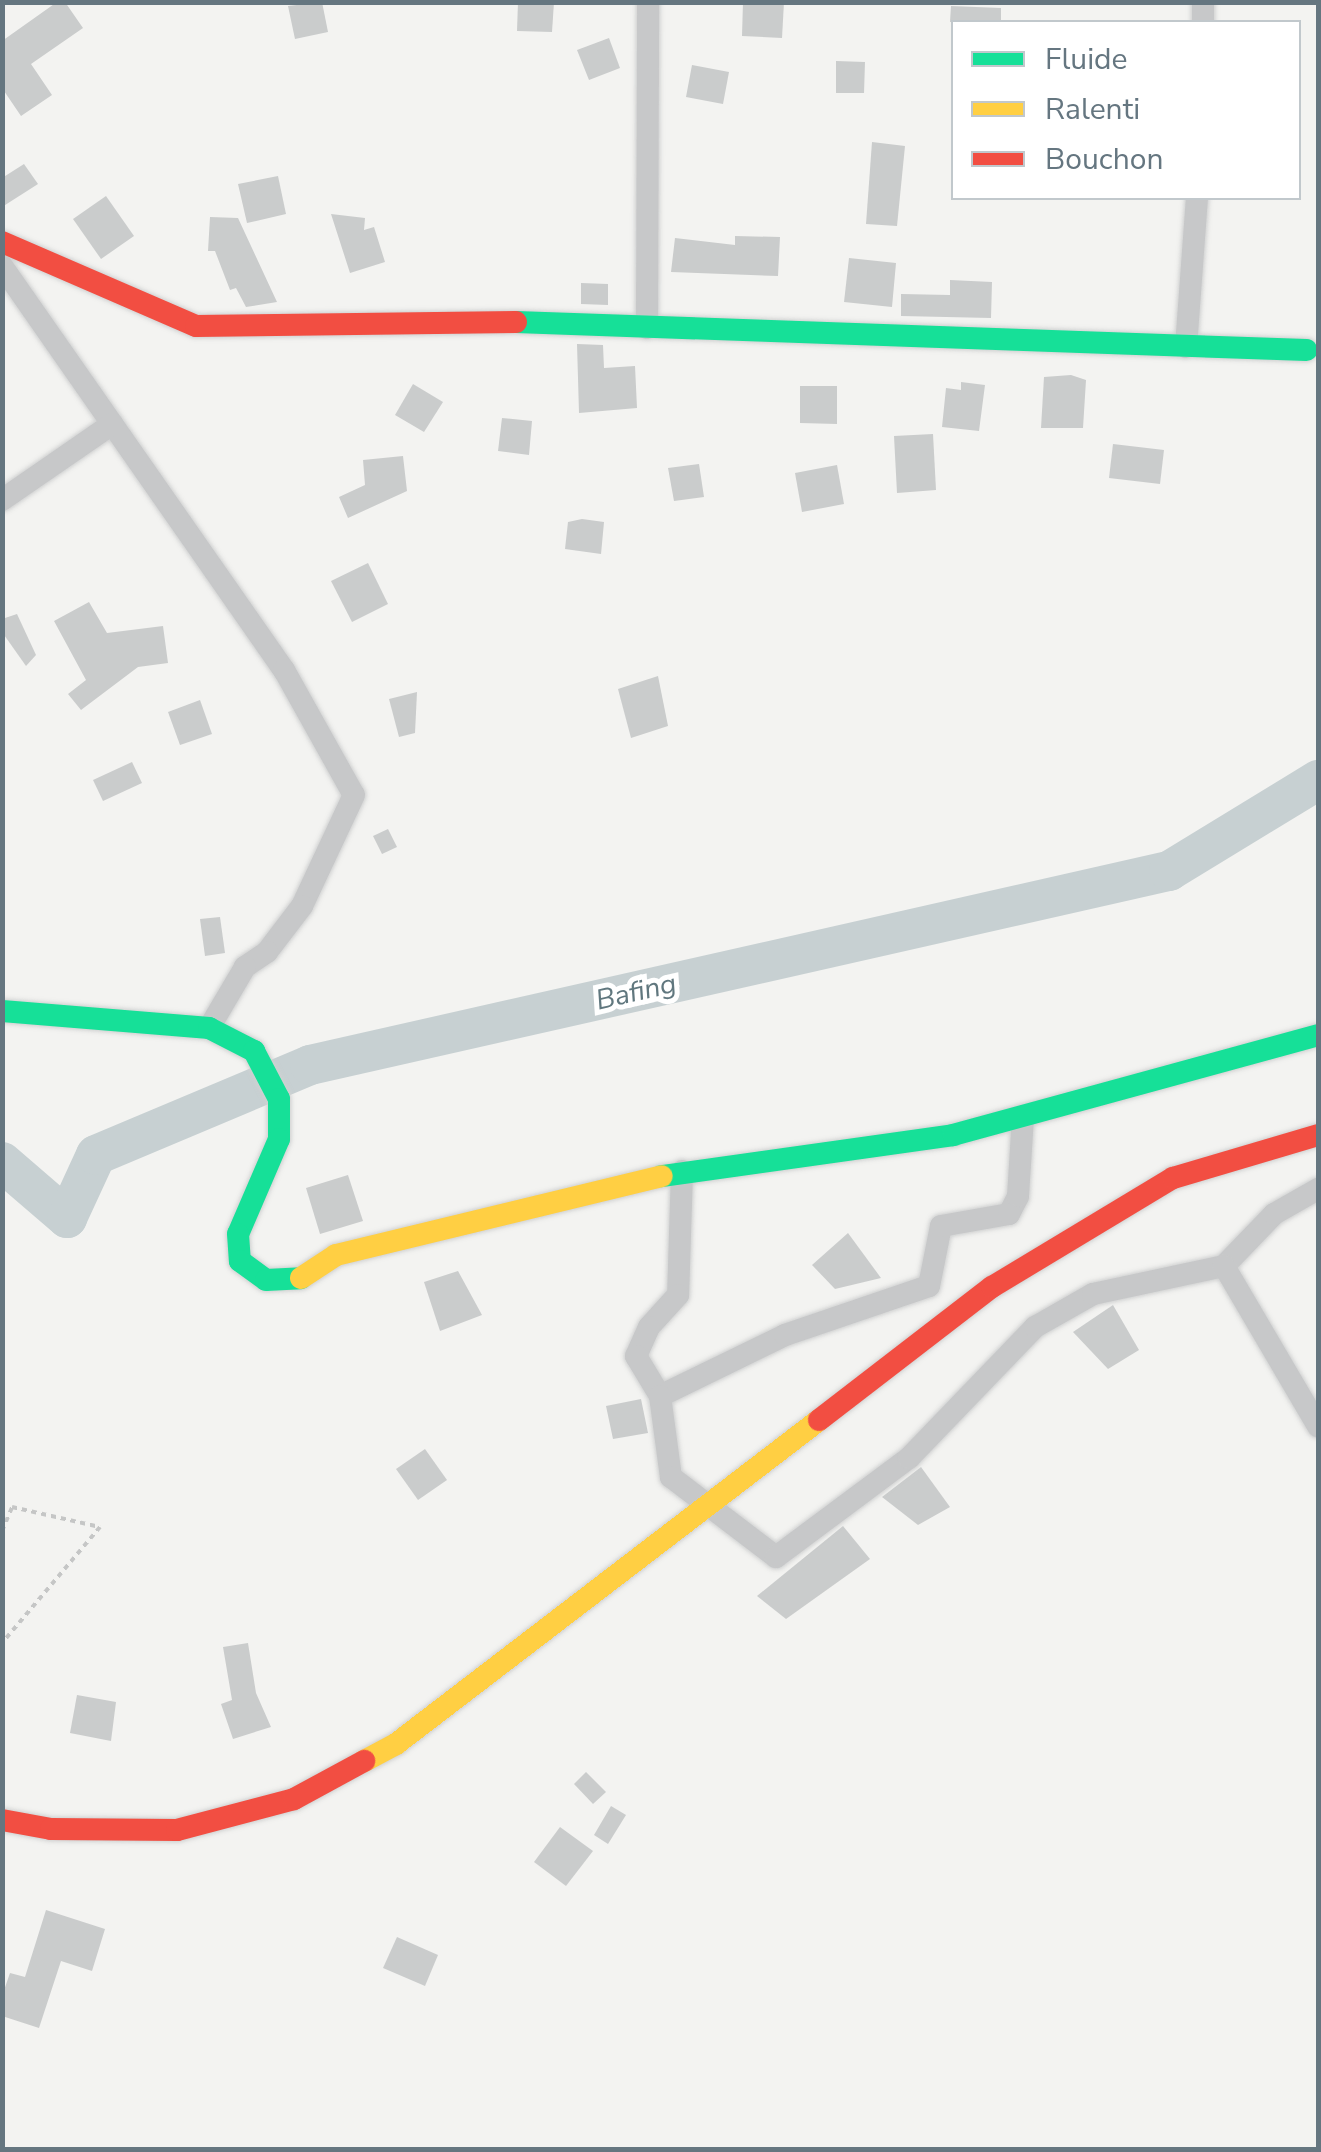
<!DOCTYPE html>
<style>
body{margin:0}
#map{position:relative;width:1321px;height:2152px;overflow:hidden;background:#f3f3f1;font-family:"Nunito Sans",sans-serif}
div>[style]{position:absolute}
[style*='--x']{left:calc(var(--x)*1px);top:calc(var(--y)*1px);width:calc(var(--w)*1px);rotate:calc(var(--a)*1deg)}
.river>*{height:40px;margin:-20px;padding:0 20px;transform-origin:20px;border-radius:20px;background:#c7d0d2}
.building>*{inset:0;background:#cacccc}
.path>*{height:4px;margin-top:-2px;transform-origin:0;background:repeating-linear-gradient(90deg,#c5c6c6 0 5px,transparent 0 10px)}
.roads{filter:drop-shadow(0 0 2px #d0d1d1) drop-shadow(0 0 2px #d0d1d1)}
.street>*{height:22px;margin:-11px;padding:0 11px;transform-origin:11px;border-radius:11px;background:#c7c8c9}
.fast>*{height:22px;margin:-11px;padding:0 11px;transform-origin:11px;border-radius:11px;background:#16e098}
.slow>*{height:22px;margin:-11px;padding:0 11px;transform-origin:11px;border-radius:11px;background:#ffcf43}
.jam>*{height:22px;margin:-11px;padding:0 11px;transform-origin:11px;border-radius:11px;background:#f24e42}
span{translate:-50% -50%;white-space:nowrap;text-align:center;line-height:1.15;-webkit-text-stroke:10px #fff;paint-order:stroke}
.water-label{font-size:28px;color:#60777e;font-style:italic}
.frame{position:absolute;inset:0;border:5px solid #657680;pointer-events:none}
.legend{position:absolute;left:951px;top:20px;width:350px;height:180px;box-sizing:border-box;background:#fff;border:2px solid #c1c8cc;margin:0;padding:12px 18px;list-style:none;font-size:30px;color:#657680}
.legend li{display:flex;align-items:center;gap:20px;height:50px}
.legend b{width:50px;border:2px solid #c1c8cc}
</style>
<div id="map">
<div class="river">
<div style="--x:2;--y:1162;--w:86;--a:40.7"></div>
<div style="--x:67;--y:1218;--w:69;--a:-65.3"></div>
<div style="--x:96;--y:1155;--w:232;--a:-22.8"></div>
<div style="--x:310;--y:1065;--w:881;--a:-12.73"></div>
<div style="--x:1169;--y:871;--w:175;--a:-31.4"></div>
</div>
<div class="building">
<div style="clip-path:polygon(57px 2px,65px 2px,83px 28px,31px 64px,52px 95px,21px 116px,2px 88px,2px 41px)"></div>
<div style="clip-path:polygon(322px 2px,328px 32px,295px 39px,288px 6px)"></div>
<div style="clip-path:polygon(518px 2px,554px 2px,552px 32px,517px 31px)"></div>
<div style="clip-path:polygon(743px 2px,784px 2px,782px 38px,742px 36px)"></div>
<div style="clip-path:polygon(951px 6px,1001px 8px,1001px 22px,950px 22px)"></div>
<div style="clip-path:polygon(609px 38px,620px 68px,589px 80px,577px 50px)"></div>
<div style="clip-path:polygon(836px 61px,865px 62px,864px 93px,836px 93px)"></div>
<div style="clip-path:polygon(692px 65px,729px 72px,723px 104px,686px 97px)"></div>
<div style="clip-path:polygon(872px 142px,905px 146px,897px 226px,866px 224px)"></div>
<div style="clip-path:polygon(24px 164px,38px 184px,2px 207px,2px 178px)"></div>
<div style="clip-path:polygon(278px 176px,286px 214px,247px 223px,238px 184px)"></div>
<div style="clip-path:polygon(106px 196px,134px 236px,101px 259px,73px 219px)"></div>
<div style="clip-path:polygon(331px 214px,365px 218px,364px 230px,374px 227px,385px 262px,350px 273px)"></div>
<div style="clip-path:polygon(210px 217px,238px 218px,277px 302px,246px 307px,236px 288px,230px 290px,215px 251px,208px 251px)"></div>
<div style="clip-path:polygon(735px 236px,780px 237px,778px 276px,671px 272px,675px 238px,735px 245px)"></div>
<div style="clip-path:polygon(849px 258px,896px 263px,892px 307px,844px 302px)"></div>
<div style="clip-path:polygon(950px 280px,992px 282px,991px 318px,901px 316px,901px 294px,950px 295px)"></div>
<div style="clip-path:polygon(581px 283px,608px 284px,608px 305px,581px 304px)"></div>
<div style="clip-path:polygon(577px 344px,603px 345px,604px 368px,635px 366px,637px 408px,579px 413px)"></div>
<div style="clip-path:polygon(1071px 375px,1086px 380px,1083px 428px,1041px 428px,1044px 377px)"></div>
<div style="clip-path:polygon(961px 382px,985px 385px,979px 431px,942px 427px,946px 388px,961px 390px)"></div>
<div style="clip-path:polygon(413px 384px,443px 402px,424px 432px,395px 415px)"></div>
<div style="clip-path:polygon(800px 386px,837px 386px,837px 424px,800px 423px)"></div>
<div style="clip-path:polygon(502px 418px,532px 421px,529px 455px,498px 451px)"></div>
<div style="clip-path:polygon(933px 434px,936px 490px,897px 493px,894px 436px)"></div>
<div style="clip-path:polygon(1113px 444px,1164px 450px,1160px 484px,1109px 478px)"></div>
<div style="clip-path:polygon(403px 456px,407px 491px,348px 518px,339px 497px,365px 485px,363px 460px)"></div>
<div style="clip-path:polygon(699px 464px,704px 497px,674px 501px,668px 468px)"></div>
<div style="clip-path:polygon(837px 465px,844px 504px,802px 512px,795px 473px)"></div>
<div style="clip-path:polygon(582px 519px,604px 522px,601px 554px,565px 549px,568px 522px)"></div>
<div style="clip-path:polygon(368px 563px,388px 604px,352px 622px,331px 581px)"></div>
<div style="clip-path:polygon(89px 602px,107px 633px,163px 626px,168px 663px,138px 667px,81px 710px,68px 694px,86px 680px,54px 621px)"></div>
<div style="clip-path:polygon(17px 614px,36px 655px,26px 666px,2px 632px,2px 619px)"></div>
<div style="clip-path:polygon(658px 676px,668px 726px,631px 738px,618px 689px)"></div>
<div style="clip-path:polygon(417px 692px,415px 733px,399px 737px,389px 699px)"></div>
<div style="clip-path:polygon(200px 700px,212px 734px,180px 745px,168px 712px)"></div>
<div style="clip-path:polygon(132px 762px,142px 783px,103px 801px,93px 780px)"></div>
<div style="clip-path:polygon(388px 829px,397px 847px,382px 854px,373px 836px)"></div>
<div style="clip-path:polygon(220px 917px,225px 953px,205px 956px,200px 919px)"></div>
<div style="clip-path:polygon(348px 1175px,363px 1221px,320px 1234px,306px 1188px)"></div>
<div style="clip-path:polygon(848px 1233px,881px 1278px,835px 1289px,812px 1265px)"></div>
<div style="clip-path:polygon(458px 1271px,482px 1315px,440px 1331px,424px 1282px)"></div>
<div style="clip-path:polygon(1113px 1305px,1139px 1350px,1108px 1369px,1073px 1332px)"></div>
<div style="clip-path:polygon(641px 1399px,648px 1433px,613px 1439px,606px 1406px)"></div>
<div style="clip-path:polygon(425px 1449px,447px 1480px,418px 1500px,396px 1469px)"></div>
<div style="clip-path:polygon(921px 1467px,950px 1507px,918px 1525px,882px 1497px)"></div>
<div style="clip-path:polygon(843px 1526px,870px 1559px,786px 1619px,757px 1596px)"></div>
<div style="clip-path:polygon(248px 1643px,256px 1693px,271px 1727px,233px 1739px,221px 1704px,232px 1700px,223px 1647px)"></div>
<div style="clip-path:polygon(77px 1695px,116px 1702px,111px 1741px,70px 1733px)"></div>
<div style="clip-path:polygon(586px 1772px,606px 1792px,593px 1804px,574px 1784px)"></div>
<div style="clip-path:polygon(611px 1806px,626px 1815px,608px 1844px,594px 1835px)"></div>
<div style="clip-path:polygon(560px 1827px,593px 1851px,566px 1886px,534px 1862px)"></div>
<div style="clip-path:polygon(46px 1910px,105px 1929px,92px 1971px,61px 1961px,39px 2028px,2px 2016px,2px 1996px,10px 1973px,25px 1977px)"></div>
<div style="clip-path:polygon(397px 1937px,438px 1955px,425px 1986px,383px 1968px)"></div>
</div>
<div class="path">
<div style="--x:2;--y:1531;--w:26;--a:-67"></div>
<div style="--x:12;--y:1507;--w:90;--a:12.8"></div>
<div style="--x:100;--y:1527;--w:152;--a:130.2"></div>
</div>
<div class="roads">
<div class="street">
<div style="--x:1203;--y:22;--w:20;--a:-90"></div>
<div style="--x:2;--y:266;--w:493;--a:55.1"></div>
<div style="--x:284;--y:670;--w:143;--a:60.8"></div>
<div style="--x:354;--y:795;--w:123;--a:115.1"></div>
<div style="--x:302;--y:906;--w:58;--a:127.3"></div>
<div style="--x:267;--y:952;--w:27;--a:146"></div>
<div style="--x:245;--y:967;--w:71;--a:120.5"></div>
<div style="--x:647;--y:328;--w:326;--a:-89.8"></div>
<div style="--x:1186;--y:347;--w:149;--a:-85.8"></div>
<div style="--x:2;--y:500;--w:134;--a:-34.6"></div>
<div style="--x:682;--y:1171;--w:124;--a:91.8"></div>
<div style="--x:678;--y:1295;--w:43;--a:132.2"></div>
<div style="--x:649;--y:1327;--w:32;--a:114"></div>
<div style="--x:636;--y:1356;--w:47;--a:59"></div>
<div style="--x:660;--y:1396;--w:139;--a:-26"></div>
<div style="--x:785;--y:1335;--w:152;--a:-18.8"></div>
<div style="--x:929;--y:1286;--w:61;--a:-78.7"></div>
<div style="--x:941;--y:1226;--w:69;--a:-10"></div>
<div style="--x:1009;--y:1214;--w:20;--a:-63"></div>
<div style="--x:1018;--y:1196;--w:80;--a:-86.4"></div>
<div style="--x:1224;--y:1266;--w:72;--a:-46.1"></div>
<div style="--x:1274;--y:1214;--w:51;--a:-29.6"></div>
<div style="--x:660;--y:1396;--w:82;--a:82.3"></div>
<div style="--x:671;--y:1477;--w:132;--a:37.3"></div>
<div style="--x:776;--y:1557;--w:166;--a:-36.7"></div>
<div style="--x:909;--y:1458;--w:182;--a:-46.1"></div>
<div style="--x:1035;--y:1327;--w:67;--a:-29.6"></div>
<div style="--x:1093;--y:1294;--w:134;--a:-12.1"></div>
<div style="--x:1224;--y:1266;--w:186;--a:59.6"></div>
</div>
<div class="fast">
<div style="--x:516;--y:322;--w:791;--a:2.03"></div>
<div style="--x:2;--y:1011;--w:208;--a:4.7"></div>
<div style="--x:209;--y:1028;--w:51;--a:27.1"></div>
<div style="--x:254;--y:1051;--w:54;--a:62.5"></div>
<div style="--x:279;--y:1099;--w:40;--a:90"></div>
<div style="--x:279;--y:1139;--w:103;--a:113.3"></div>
<div style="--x:238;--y:1234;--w:27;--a:86"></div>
<div style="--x:240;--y:1261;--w:32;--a:36"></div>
<div style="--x:266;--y:1280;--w:35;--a:-3"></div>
<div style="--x:662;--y:1176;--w:294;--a:-8"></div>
<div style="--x:953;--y:1135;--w:378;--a:-15.3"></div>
</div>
<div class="slow">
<div style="--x:301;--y:1278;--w:42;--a:-33.3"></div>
<div style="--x:336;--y:1255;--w:335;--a:-13.6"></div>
<div style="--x:364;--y:1761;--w:36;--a:-28"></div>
<div style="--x:396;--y:1744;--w:533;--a:-37.45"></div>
</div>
<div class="jam">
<div style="--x:2;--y:242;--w:211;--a:23.4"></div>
<div style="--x:196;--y:326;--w:320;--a:-0.7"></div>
<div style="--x:819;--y:1420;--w:218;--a:-37.6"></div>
<div style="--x:992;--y:1287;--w:211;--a:-31.1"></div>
<div style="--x:1173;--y:1178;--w:151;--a:-16.5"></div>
<div style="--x:2;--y:1820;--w:50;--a:10.4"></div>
<div style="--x:51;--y:1829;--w:126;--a:0.5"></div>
<div style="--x:177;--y:1830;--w:121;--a:-14.8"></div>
<div style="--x:294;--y:1799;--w:80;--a:-28.5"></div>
</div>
</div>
<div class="water-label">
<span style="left:636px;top:992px;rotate:-13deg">Bafing</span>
</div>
<div class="frame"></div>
<ul class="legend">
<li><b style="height:12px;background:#16e098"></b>Fluide</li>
<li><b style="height:12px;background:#ffcf43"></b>Ralenti</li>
<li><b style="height:12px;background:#f24e42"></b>Bouchon</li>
</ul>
</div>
